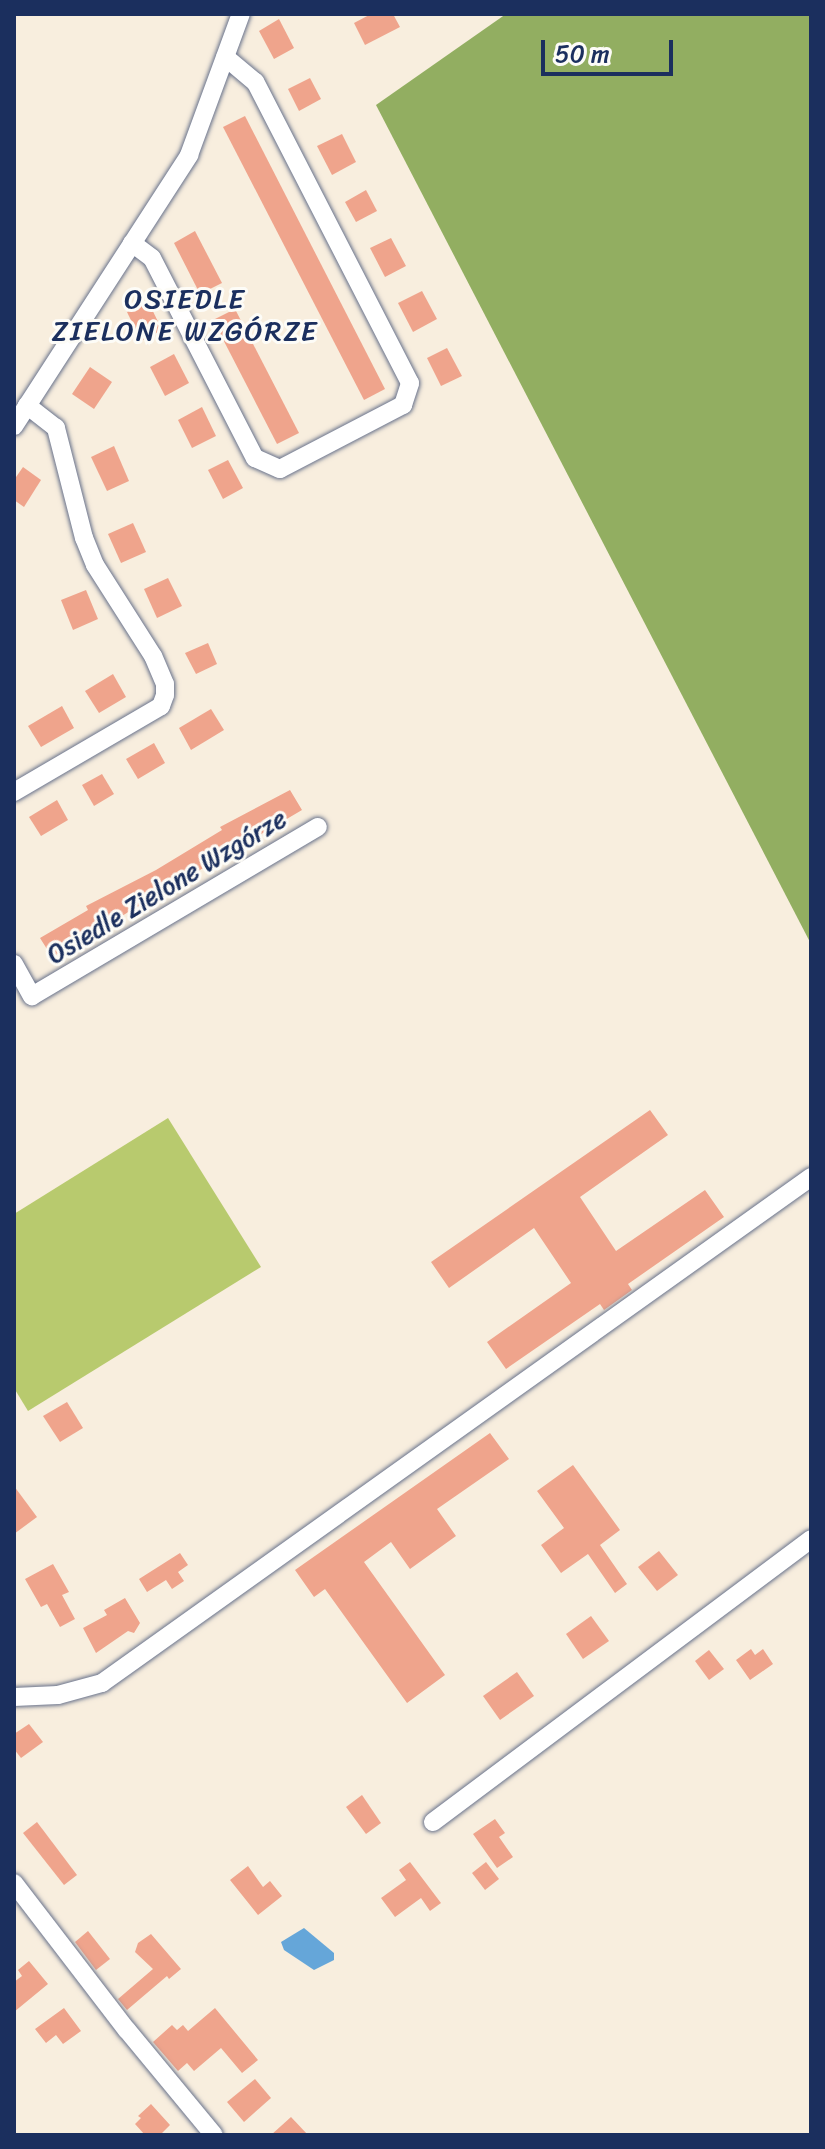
<!DOCTYPE html>
<meta charset="utf-8">
<style>
body{margin:0}
#map{position:relative;width:825px;height:2149px;overflow:hidden;background:#f8eede;font-family:Sriracha,sans-serif}
div>[style]{position:absolute}
[style*='--x']{left:calc(var(--x)*1px);top:calc(var(--y)*1px);width:calc(var(--w)*1px);rotate:calc(var(--a)*1deg)}
.green>*{inset:0;background:#b8ca6e}
.forest>*{inset:0;background:#92ae61}
.water>*{inset:0;background:#65a6d9}
.building>*{inset:0;background:#efa48c}
.roads{filter:drop-shadow(0 0 2px #68728b) drop-shadow(0 0 2px #68728b)}
.street>*{height:18px;margin:-9px;padding:0 9px;transform-origin:9px;border-radius:9px;background:#fff}
span{translate:-50% -50%;white-space:nowrap;text-align:center;line-height:1.15;-webkit-text-stroke:6px #fdfcf7;paint-order:stroke}
.street-label{font-size:26px;color:#1b2f5e}
.neighbourhood-label{font-size:28px;color:#1b2f5e;letter-spacing:2px}
.frame{position:absolute;inset:0;border:16px solid #1b2f5e;pointer-events:none}
.scale{position:absolute;left:541px;top:40px;width:132px;height:36px;box-sizing:border-box;border:4px solid #1b2f5e;border-top:0;padding-left:10px;font-size:24px;line-height:28px;white-space:nowrap;color:#1b2f5e;-webkit-text-stroke:6px #fdfcf7;paint-order:stroke}
</style>
<div id="map">
<div class="green">
<div style="clip-path:polygon(168px 1118px,261px 1267px,28px 1411px,14px 1388px,14px 1214px)"></div>
</div>
<div class="forest">
<div style="clip-path:polygon(506px 14px,811px 14px,811px 944px,376px 105px)"></div>
</div>
<div class="water">
<div style="clip-path:polygon(304px 1928px,334px 1953px,334px 1960px,314px 1970px,284px 1950px,281px 1942px)"></div>
</div>
<div class="building">
<div style="clip-path:polygon(371px 14px,393px 14px,400px 27px,365px 45px,354px 23px)"></div>
<div style="clip-path:polygon(279px 19px,294px 48px,274px 59px,259px 31px)"></div>
<div style="clip-path:polygon(310px 78px,321px 99px,299px 111px,288px 89px)"></div>
<div style="clip-path:polygon(245px 116px,385px 389px,364px 400px,223px 127px)"></div>
<div style="clip-path:polygon(342px 134px,356px 162px,332px 175px,317px 146px)"></div>
<div style="clip-path:polygon(366px 190px,377px 211px,356px 222px,345px 202px)"></div>
<div style="clip-path:polygon(195px 231px,222px 283px,200px 294px,174px 243px)"></div>
<div style="clip-path:polygon(391px 238px,406px 266px,385px 277px,370px 248px)"></div>
<div style="clip-path:polygon(422px 291px,437px 319px,413px 332px,398px 303px)"></div>
<div style="clip-path:polygon(148px 301px,162px 330px,141px 341px,127px 312px)"></div>
<div style="clip-path:polygon(235px 309px,299px 433px,277px 444px,213px 320px)"></div>
<div style="clip-path:polygon(447px 348px,462px 376px,441px 386px,427px 358px)"></div>
<div style="clip-path:polygon(174px 354px,189px 383px,165px 396px,150px 367px)"></div>
<div style="clip-path:polygon(90px 367px,112px 382px,94px 409px,72px 394px)"></div>
<div style="clip-path:polygon(202px 407px,216px 436px,192px 448px,178px 420px)"></div>
<div style="clip-path:polygon(114px 446px,129px 481px,107px 491px,91px 457px)"></div>
<div style="clip-path:polygon(228px 460px,243px 488px,223px 499px,208px 470px)"></div>
<div style="clip-path:polygon(23px 467px,41px 480px,24px 507px,14px 500px,14px 480px)"></div>
<div style="clip-path:polygon(133px 523px,146px 552px,121px 563px,108px 534px)"></div>
<div style="clip-path:polygon(168px 578px,182px 606px,157px 618px,144px 589px)"></div>
<div style="clip-path:polygon(86px 590px,98px 619px,73px 630px,61px 600px)"></div>
<div style="clip-path:polygon(208px 643px,217px 664px,196px 674px,185px 653px)"></div>
<div style="clip-path:polygon(113px 674px,126px 697px,99px 713px,85px 691px)"></div>
<div style="clip-path:polygon(62px 706px,74px 728px,41px 747px,28px 726px)"></div>
<div style="clip-path:polygon(211px 709px,224px 730px,191px 750px,179px 728px)"></div>
<div style="clip-path:polygon(154px 743px,165px 763px,138px 779px,126px 759px)"></div>
<div style="clip-path:polygon(102px 774px,114px 794px,94px 806px,82px 785px)"></div>
<div style="clip-path:polygon(290px 790px,302px 810px,52px 957px,40px 938px,88px 910px,86px 906px,156px 870px,222px 830px,220px 827px)"></div>
<div style="clip-path:polygon(57px 800px,68px 820px,41px 836px,29px 817px)"></div>
<div style="clip-path:polygon(650px 1110px,668px 1135px,580px 1197px,616px 1251px,705px 1190px,724px 1217px,628px 1284px,632px 1290px,604px 1310px,600px 1304px,506px 1369px,487px 1342px,571px 1283px,534px 1228px,449px 1288px,431px 1262px)"></div>
<div style="clip-path:polygon(67px 1402px,83px 1428px,60px 1442px,43px 1416px)"></div>
<div style="clip-path:polygon(490px 1433px,509px 1459px,437px 1509px,456px 1536px,410px 1569px,391px 1542px,364px 1562px,445px 1675px,407px 1703px,325px 1589px,314px 1597px,295px 1570px)"></div>
<div style="clip-path:polygon(573px 1465px,620px 1530px,600px 1545px,627px 1584px,615px 1593px,588px 1554px,561px 1573px,541px 1545px,564px 1528px,537px 1491px)"></div>
<div style="clip-path:polygon(14px 1486px,37px 1517px,14px 1534px)"></div>
<div style="clip-path:polygon(659px 1551px,678px 1575px,657px 1591px,638px 1567px)"></div>
<div style="clip-path:polygon(180px 1553px,188px 1565px,178px 1572px,184px 1581px,172px 1589px,166px 1580px,147px 1592px,139px 1579px)"></div>
<div style="clip-path:polygon(53px 1564px,69px 1592px,62px 1595px,75px 1619px,60px 1627px,47px 1604px,41px 1607px,25px 1579px)"></div>
<div style="clip-path:polygon(125px 1598px,140px 1623px,134px 1633px,128px 1631px,96px 1653px,83px 1628px,107px 1615px,104px 1610px)"></div>
<div style="clip-path:polygon(591px 1616px,609px 1641px,583px 1659px,566px 1634px)"></div>
<div style="clip-path:polygon(751px 1649px,755px 1655px,763px 1649px,773px 1664px,750px 1680px,736px 1660px)"></div>
<div style="clip-path:polygon(709px 1650px,724px 1669px,709px 1680px,695px 1661px)"></div>
<div style="clip-path:polygon(517px 1672px,534px 1696px,500px 1720px,483px 1696px)"></div>
<div style="clip-path:polygon(29px 1724px,43px 1742px,21px 1758px,14px 1749px,14px 1734px)"></div>
<div style="clip-path:polygon(362px 1795px,381px 1823px,366px 1834px,346px 1807px)"></div>
<div style="clip-path:polygon(495px 1819px,505px 1833px,499px 1837px,513px 1857px,497px 1868px,473px 1834px)"></div>
<div style="clip-path:polygon(37px 1822px,77px 1875px,64px 1885px,23px 1833px)"></div>
<div style="clip-path:polygon(410px 1862px,441px 1903px,430px 1911px,421px 1898px,395px 1917px,381px 1898px,406px 1880px,399px 1870px)"></div>
<div style="clip-path:polygon(486px 1862px,499px 1879px,485px 1890px,472px 1873px)"></div>
<div style="clip-path:polygon(248px 1866px,263px 1887px,270px 1881px,282px 1896px,258px 1915px,230px 1880px)"></div>
<div style="clip-path:polygon(88px 1931px,110px 1959px,96px 1970px,75px 1942px)"></div>
<div style="clip-path:polygon(151px 1934px,181px 1969px,169px 1979px,167px 1976px,127px 2010px,118px 1999px,153px 1969px,135px 1952px,138px 1943px)"></div>
<div style="clip-path:polygon(29px 1961px,48px 1984px,14px 2012px,14px 1982px,22px 1976px,18px 1970px)"></div>
<div style="clip-path:polygon(64px 2008px,81px 2031px,63px 2044px,56px 2035px,46px 2043px,35px 2029px)"></div>
<div style="clip-path:polygon(215px 2008px,258px 2060px,242px 2073px,221px 2048px,194px 2071px,187px 2063px,178px 2071px,153px 2042px,172px 2025px,177px 2030px,183px 2025px,188px 2031px)"></div>
<div style="clip-path:polygon(255px 2079px,271px 2098px,244px 2122px,227px 2102px)"></div>
<div style="clip-path:polygon(151px 2104px,170px 2125px,160px 2135px,145px 2135px,135px 2124px,141px 2118px,138px 2116px)"></div>
<div style="clip-path:polygon(291px 2117px,308px 2135px,271px 2135px)"></div>
</div>
<div class="roads">
<div class="street">
<div style="--x:132;--y:243;--w:25;--a:37"></div>
<div style="--x:152;--y:258;--w:225;--a:62.8"></div>
<div style="--x:255;--y:458;--w:27;--a:24"></div>
<div style="--x:280;--y:469;--w:139;--a:-27.5"></div>
<div style="--x:403;--y:405;--w:23;--a:-72"></div>
<div style="--x:410;--y:383;--w:339;--a:-117.2"></div>
<div style="--x:255;--y:82;--w:39;--a:-140"></div>
<div style="--x:14;--y:426;--w:323;--a:-57.1"></div>
<div style="--x:189;--y:155;--w:150;--a:-69.8"></div>
<div style="--x:14;--y:792;--w:170;--a:-30.3"></div>
<div style="--x:161;--y:706;--w:12;--a:-70"></div>
<div style="--x:165;--y:695;--w:11;--a:-90"></div>
<div style="--x:165;--y:684;--w:30;--a:-113"></div>
<div style="--x:153;--y:656;--w:108;--a:-122.5"></div>
<div style="--x:95;--y:565;--w:29;--a:-112"></div>
<div style="--x:84;--y:538;--w:114;--a:-104.3"></div>
<div style="--x:56;--y:428;--w:37;--a:-142"></div>
<div style="--x:14;--y:964;--w:37;--a:61"></div>
<div style="--x:32;--y:996;--w:332;--a:-30.6"></div>
<div style="--x:14;--y:1697;--w:44;--a:-2.6"></div>
<div style="--x:58;--y:1695;--w:46;--a:-15.3"></div>
<div style="--x:102;--y:1683;--w:871;--a:-35.51"></div>
<div style="--x:433;--y:1822;--w:472;--a:-36.8"></div>
<div style="--x:14;--y:1883;--w:185;--a:52.5"></div>
<div style="--x:127;--y:2030;--w:136;--a:50.4"></div>
</div>
</div>
<div class="street-label">
<span style="left:167px;top:887px;rotate:-31deg">Osiedle Zielone Wzgórze</span>
</div>
<div class="neighbourhood-label">
<span style="left:185px;top:315px">OSIEDLE<br>ZIELONE WZGÓRZE</span>
</div>
<div class="frame"></div>
<div class="scale">50 m</div>
</div>
